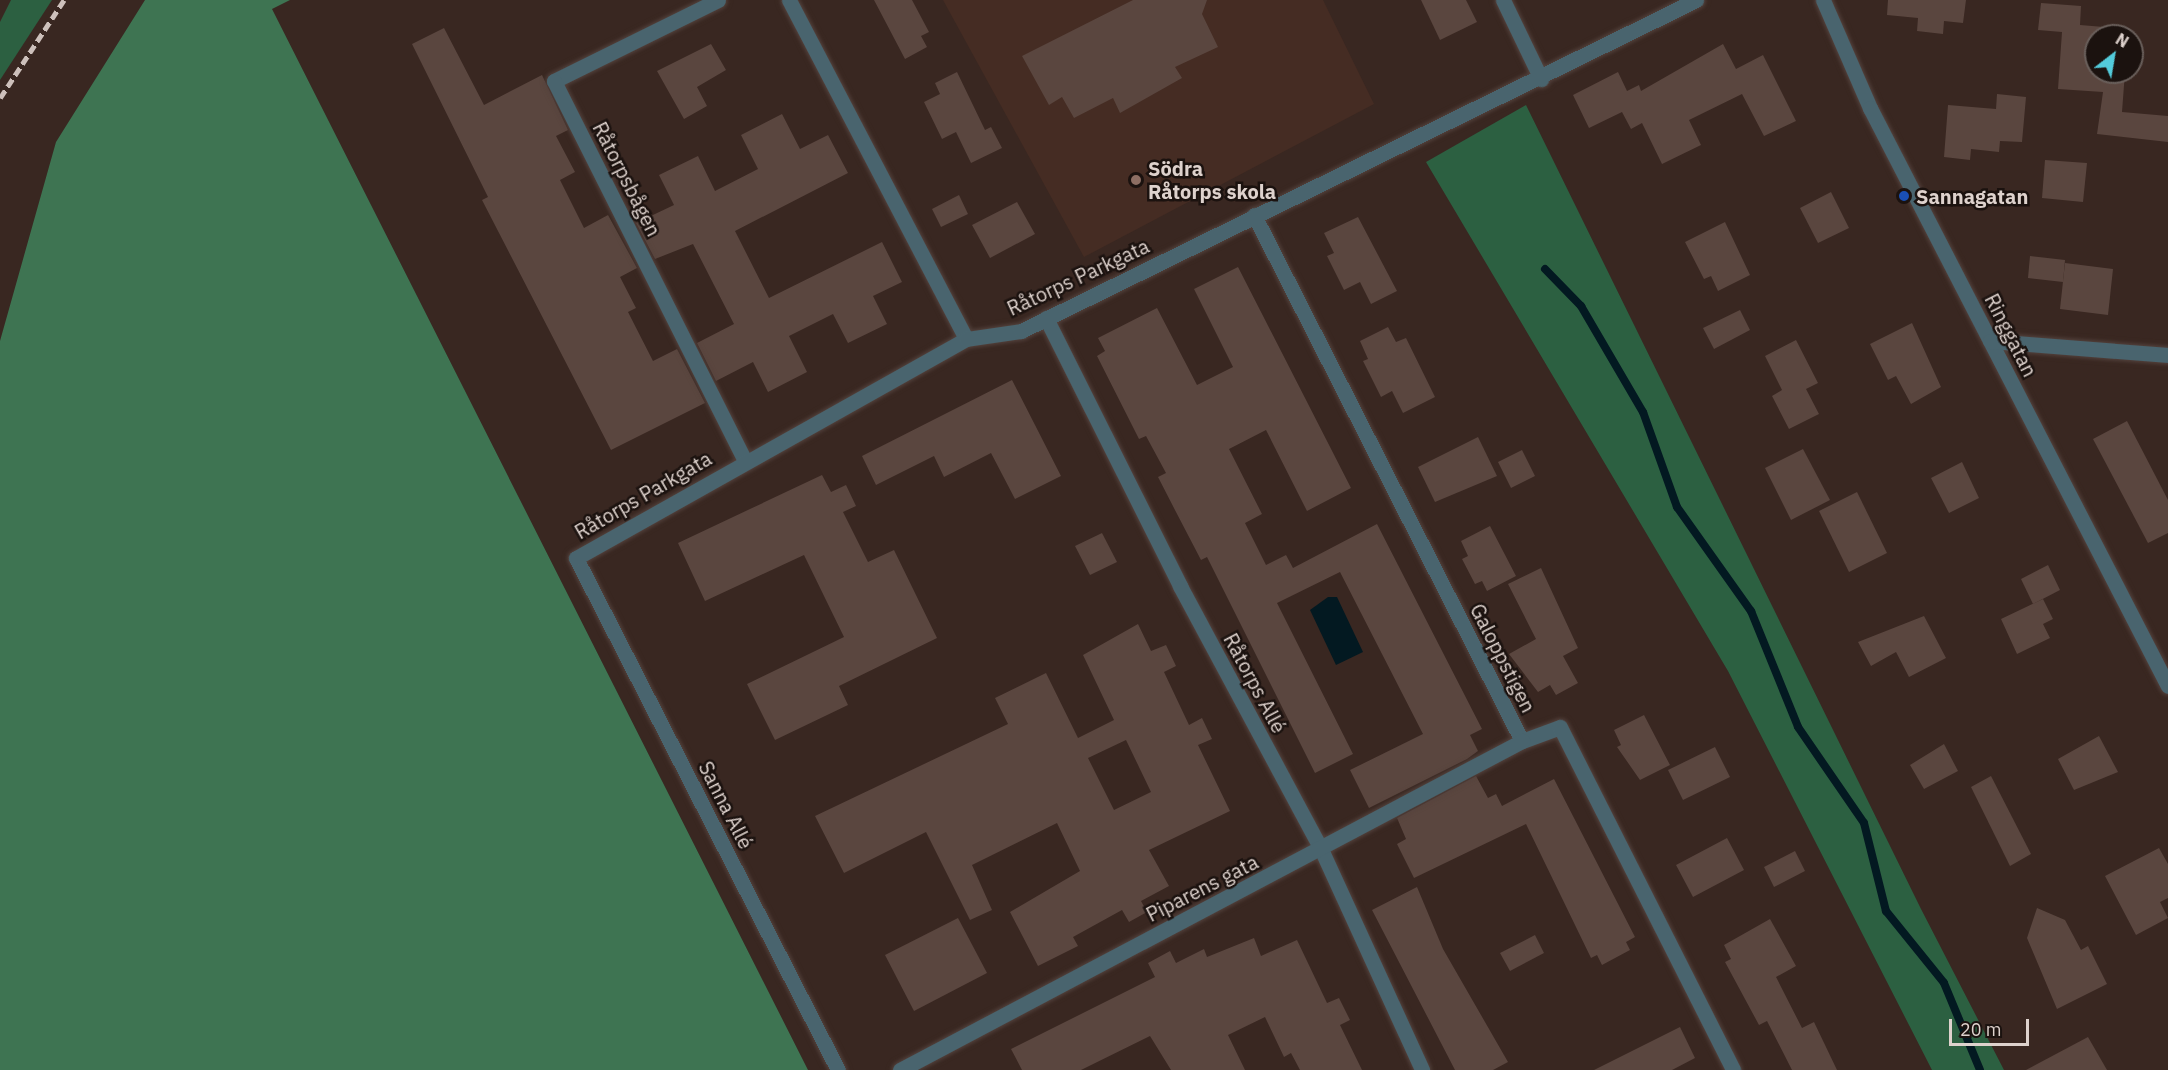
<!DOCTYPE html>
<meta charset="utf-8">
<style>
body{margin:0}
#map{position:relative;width:2168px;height:1070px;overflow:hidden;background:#392721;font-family:"IBM Plex Sans",sans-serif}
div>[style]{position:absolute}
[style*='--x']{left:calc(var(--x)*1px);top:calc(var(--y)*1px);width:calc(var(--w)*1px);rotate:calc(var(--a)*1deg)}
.built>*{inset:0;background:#452c23}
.green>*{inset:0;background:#2c6041}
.forest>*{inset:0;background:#3e7452}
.water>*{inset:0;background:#031921}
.stream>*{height:8px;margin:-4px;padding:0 4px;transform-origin:4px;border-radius:4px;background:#031921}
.building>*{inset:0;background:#5a463f}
.roads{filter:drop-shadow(0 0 2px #53423d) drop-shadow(0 0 2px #53423d)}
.minor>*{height:15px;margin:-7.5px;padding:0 7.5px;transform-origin:7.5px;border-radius:7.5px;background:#49646e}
.rail>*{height:4.5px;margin-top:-2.25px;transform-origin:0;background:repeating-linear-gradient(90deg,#cdc0bb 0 9px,transparent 0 13.5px)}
.dots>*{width:16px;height:16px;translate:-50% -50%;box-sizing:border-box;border:3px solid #1b120f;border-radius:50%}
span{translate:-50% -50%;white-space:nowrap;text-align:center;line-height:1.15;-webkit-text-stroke:5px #1b120f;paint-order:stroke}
.poi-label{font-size:20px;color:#ded2cd;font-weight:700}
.left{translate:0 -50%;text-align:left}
.street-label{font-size:20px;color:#ded2cd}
.north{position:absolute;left:2084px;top:24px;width:60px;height:60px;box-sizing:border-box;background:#1b120f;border:2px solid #695f5b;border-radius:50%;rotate:31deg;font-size:16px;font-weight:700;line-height:24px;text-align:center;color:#ded2cd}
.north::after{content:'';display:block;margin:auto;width:21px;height:27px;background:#53cbdb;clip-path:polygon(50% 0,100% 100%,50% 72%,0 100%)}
.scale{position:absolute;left:1949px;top:1019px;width:80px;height:27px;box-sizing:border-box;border:3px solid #ded2cd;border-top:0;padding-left:8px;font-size:18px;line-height:21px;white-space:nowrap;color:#ded2cd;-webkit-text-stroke:4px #1b120f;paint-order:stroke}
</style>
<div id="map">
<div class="built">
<div style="clip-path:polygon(943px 0,1323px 0,1374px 104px,1084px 257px)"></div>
</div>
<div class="green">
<div style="clip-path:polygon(11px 0,52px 0,0 80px,0 22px)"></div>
<div style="clip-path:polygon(1526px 105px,1921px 909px,2004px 1070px,1932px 1070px,1728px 671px,1426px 162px)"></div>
</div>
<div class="forest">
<div style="clip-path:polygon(145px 0,290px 0,272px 9px,808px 1070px,0 1070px,0 341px,56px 142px)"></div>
</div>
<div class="water">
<div style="clip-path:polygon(1328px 597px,1337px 597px,1363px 652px,1336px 665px,1310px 610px)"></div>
</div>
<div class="stream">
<div style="--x:1545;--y:269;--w:52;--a:45.8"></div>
<div style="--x:1581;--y:306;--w:123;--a:59.7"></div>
<div style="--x:1643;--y:412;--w:101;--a:70.3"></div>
<div style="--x:1677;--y:507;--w:128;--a:54.6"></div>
<div style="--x:1751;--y:611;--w:125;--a:67.9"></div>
<div style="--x:1798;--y:727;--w:116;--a:55.5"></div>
<div style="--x:1864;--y:823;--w:91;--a:76"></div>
<div style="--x:1886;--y:911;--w:92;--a:51.1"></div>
<div style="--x:1944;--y:983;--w:94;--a:67.5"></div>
</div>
<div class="building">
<div style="clip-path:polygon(874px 0,912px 0,929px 32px,921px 36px,927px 47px,905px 59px)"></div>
<div style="clip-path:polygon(1133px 0,1207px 0,1202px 14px,1218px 47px,1175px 67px,1182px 78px,1120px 113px,1113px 98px,1074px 118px,1062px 97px,1049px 105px,1022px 56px)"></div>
<div style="clip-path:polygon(1421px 0,1466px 0,1477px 22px,1440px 40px)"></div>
<div style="clip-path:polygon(1888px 0,1966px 0,1963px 23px,1944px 21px,1943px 34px,1917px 31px,1918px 18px,1887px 15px)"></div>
<div style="clip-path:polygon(2041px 3px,2081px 6px,2080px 25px,2128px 29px,2128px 36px,2096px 36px,2096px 72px,2125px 72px,2122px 112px,2168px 116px,2168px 142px,2097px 134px,2103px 92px,2058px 89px,2062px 32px,2038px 30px)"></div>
<div style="clip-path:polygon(444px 28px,484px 105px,542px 75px,568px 130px,556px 136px,575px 172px,560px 180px,584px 228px,608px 215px,637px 268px,620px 277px,636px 308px,628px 312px,653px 361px,677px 349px,705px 403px,611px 450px,482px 200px,488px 197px,412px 44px)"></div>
<div style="clip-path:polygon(711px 44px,726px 70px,697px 87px,707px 106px,684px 119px,657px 71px)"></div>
<div style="clip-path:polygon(1723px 44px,1736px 69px,1763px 55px,1796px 121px,1764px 136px,1742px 94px,1689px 120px,1701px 145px,1662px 164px,1642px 123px,1631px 129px,1622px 112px,1589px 128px,1573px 95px,1618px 72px,1627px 91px,1639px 85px,1641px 91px)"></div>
<div style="clip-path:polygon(957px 72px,985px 130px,991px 127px,1002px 148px,971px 163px,956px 132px,942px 139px,924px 102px,940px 94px,935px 83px)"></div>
<div style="clip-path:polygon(1997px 94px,2026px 97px,2022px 142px,2000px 141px,1999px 152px,1971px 149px,1970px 160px,1944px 157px,1948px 105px,1996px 109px)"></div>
<div style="clip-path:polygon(782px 114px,800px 149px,828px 135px,848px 173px,735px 231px,769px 298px,882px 242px,902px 282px,873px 296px,887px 324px,848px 343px,833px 314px,789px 336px,807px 372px,768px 392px,753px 362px,716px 381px,697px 343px,734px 324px,693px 244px,655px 259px,636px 223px,674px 205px,659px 175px,698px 156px,715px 191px,758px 169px,741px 135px)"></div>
<div style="clip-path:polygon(2045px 160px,2087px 163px,2083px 202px,2042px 198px)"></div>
<div style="clip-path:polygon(1831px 192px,1849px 228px,1818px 243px,1800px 208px)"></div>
<div style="clip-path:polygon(959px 195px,968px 214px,941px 227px,932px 209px)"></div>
<div style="clip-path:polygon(1017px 202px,1035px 234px,990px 258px,972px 225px)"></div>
<div style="clip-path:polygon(1358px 217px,1397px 291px,1371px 304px,1360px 282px,1344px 290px,1327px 256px,1334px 253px,1324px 233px)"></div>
<div style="clip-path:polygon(1725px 222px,1750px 275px,1718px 291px,1711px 276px,1704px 279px,1685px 242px)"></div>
<div style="clip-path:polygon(2030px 256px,2065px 260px,2063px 282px,2028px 278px)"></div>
<div style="clip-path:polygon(2065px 263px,2113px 269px,2108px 315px,2060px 309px)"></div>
<div style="clip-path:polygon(1238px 267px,1351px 488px,1307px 511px,1266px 430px,1229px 449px,1262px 514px,1245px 523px,1266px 565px,1286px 555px,1293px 568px,1377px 524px,1482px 729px,1470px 735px,1478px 751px,1467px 759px,1369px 808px,1350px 770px,1423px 734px,1340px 572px,1277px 603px,1353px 754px,1315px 773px,1207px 557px,1201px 560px,1176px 512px,1158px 477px,1166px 473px,1146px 436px,1139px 439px,1097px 356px,1105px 351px,1098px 338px,1157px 308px,1197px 385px,1233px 367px,1194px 289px)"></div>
<div style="clip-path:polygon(1740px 310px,1750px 330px,1714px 349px,1703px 328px)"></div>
<div style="clip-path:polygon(1912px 323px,1941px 387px,1911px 404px,1896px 376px,1888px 380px,1870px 344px)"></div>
<div style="clip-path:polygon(1388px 327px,1396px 342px,1406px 338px,1435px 397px,1403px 413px,1392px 391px,1381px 397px,1363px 361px,1368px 359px,1360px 341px)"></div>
<div style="clip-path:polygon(1796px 340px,1818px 383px,1806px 389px,1819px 414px,1789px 429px,1772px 396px,1782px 390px,1765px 356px)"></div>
<div style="clip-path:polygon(1012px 380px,1061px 476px,1015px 499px,991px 453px,944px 477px,934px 456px,876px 485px,862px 456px)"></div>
<div style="clip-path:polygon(2127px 421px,2168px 500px,2168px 533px,2148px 543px,2093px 439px)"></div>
<div style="clip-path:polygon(1478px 437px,1497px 476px,1435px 502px,1418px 467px)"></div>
<div style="clip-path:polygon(1803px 449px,1830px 500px,1791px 520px,1765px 468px)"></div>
<div style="clip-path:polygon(1522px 450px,1535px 476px,1511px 488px,1498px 462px)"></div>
<div style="clip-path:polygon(1962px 462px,1979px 498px,1949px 513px,1931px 478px)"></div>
<div style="clip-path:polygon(822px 475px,831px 492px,846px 485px,856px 506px,843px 512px,868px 562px,894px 550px,937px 638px,839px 686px,848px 705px,775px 740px,747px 684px,844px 637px,804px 555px,705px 601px,678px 543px)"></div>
<div style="clip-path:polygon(1857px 492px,1887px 553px,1849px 572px,1819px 511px)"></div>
<div style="clip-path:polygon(1490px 526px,1516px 576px,1487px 591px,1482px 581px,1475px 584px,1462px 559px,1468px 556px,1461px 541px)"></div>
<div style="clip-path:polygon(1102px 533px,1117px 562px,1090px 575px,1075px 546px)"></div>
<div style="clip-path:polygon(2048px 565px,2060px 590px,2033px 604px,2021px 579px)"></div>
<div style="clip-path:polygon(1541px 568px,1578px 648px,1563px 656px,1578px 683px,1556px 695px,1550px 685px,1538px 692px,1509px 654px,1536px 639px,1508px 584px)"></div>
<div style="clip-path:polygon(2043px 599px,2053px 619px,2043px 624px,2050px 638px,2017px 654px,2001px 619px)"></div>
<div style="clip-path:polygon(1924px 616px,1946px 658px,1909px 677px,1896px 652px,1871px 666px,1858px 642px)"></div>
<div style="clip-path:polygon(evenodd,1138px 624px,1151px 651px,1166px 645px,1176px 666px,1164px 672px,1189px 725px,1202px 718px,1212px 739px,1198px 745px,1230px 811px,1149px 850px,1169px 886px,1141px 901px,1147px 912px,1129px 922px,1122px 910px,1073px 937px,1078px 946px,1038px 966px,1010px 912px,1080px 871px,1057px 823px,972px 865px,992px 910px,970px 920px,926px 832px,844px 873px,815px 816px,1008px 724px,995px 698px,1046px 673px,1078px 738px,1114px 720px,1083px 655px,1138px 624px,1126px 740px,1151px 792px,1114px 810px,1088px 758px,1126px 740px)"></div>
<div style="clip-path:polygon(1644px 715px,1670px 765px,1640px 780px,1617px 747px,1621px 745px,1614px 730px)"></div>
<div style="clip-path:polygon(2099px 736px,2118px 772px,2074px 790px,2058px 759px)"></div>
<div style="clip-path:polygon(1944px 744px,1958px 771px,1924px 789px,1910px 765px)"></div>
<div style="clip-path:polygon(1715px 747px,1730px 777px,1683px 800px,1668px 770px)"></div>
<div style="clip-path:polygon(1476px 776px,1488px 798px,1496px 794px,1502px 806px,1554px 779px,1635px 937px,1626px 942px,1630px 950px,1602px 965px,1597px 955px,1591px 958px,1526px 824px,1414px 878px,1397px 844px,1406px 839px,1397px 818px)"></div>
<div style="clip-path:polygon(1991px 776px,2031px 854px,2010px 866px,1971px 787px)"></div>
<div style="clip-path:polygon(1727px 838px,1744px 870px,1693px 897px,1676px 865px)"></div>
<div style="clip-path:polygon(2159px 848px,2168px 864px,2168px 898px,2160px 902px,2168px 918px,2136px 935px,2105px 876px)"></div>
<div style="clip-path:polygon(1795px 851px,1805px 871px,1774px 887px,1764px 867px)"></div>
<div style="clip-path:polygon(1417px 887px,1443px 949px,1508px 1062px,1493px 1070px,1455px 1070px,1372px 910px)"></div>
<div style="clip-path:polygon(2037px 908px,2065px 920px,2081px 950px,2088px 946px,2107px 984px,2057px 1009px,2027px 938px)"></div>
<div style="clip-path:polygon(958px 918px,987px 973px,914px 1011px,885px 955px)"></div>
<div style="clip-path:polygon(1770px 919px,1796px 966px,1776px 977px,1802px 1028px,1814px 1022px,1837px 1070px,1792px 1070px,1767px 1021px,1759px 1025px,1725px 962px,1731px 959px,1724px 945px)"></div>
<div style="clip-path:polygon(1535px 935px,1544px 953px,1510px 971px,1500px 953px)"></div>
<div style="clip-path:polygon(1254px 938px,1261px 956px,1297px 940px,1327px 1003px,1339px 998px,1350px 1020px,1340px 1025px,1362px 1070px,1300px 1070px,1291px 1053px,1284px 1057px,1265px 1017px,1228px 1035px,1245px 1070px,1171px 1070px,1150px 1036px,1081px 1070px,1022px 1070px,1011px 1049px,1155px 977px,1148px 963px,1170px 951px,1176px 963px,1204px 949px,1207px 957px)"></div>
<div style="clip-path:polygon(1680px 1027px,1695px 1058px,1672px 1070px,1594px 1070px)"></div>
<div style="clip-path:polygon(2088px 1037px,2107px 1070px,2026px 1070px)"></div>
</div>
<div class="roads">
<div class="minor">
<div style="--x:718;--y:0;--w:183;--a:153.7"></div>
<div style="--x:554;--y:81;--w:424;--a:63.3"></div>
<div style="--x:789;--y:0;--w:382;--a:62.4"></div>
<div style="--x:1503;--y:0;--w:88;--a:64.3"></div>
<div style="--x:1823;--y:0;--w:118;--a:66.5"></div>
<div style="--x:1870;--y:108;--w:650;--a:62.73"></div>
<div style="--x:1254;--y:215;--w:590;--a:63"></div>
<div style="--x:1522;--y:741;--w:40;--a:-20.2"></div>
<div style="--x:1560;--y:727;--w:384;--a:63.2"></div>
<div style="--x:1046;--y:318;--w:300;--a:63.4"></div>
<div style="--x:1180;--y:586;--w:298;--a:61.8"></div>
<div style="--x:1321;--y:849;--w:243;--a:65.4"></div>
<div style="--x:1990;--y:341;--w:179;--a:4.5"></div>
<div style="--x:838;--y:1070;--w:575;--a:-117.1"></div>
<div style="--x:576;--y:558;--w:447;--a:-29.3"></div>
<div style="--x:966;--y:339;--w:56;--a:-8.3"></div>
<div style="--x:1021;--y:331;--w:752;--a:-26.12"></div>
<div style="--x:900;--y:1070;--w:704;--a:-27.88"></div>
</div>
</div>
<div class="rail">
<div style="--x:0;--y:98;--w:117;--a:-56.9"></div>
</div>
<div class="dots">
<div style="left:1136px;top:180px;background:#8d6e63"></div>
<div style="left:1904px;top:196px;background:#1a4fb4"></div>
</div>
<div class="poi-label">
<span class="left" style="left:1148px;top:180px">Södra<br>Råtorps skola</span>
<span class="left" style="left:1916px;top:196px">Sannagatan</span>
</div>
<div class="street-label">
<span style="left:627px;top:179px;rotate:63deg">Råtorpsbågen</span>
<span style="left:1078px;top:277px;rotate:-25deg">Råtorps Parkgata</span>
<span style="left:2011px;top:335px;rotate:63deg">Ringgatan</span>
<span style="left:643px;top:495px;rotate:-30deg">Råtorps Parkgata</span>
<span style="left:1503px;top:658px;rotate:63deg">Galoppstigen</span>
<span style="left:1255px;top:683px;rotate:62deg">Råtorps Allé</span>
<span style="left:726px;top:805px;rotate:63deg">Sanna Allé</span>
<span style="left:1202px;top:888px;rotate:-27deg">Piparens gata</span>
</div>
<div class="north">N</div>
<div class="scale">20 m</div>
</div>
